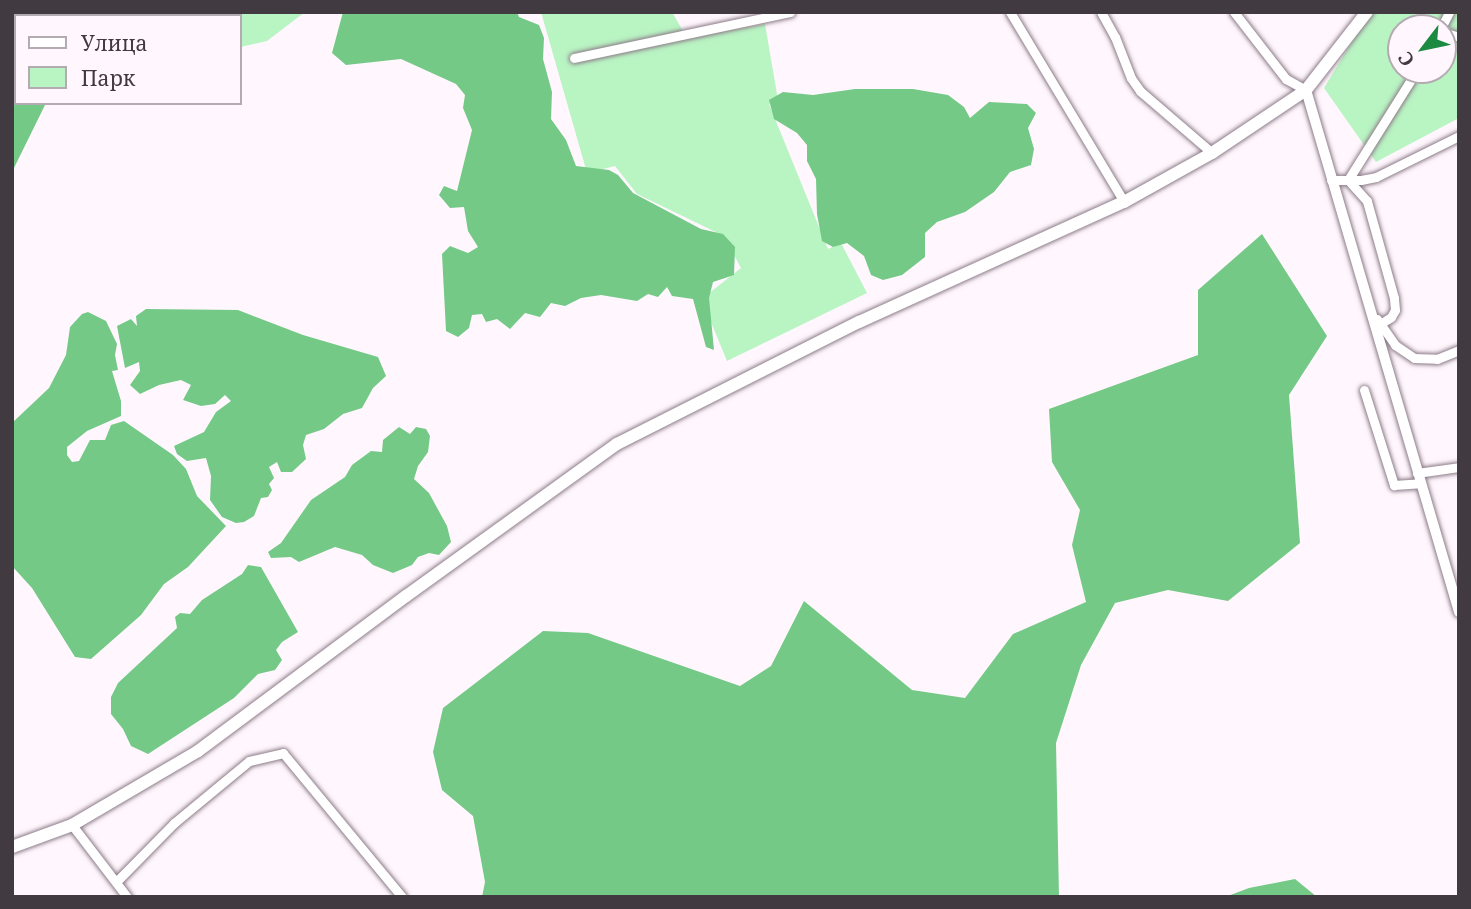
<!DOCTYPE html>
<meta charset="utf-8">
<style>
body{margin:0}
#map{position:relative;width:1471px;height:909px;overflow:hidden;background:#fff7fd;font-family:"Noto Serif",serif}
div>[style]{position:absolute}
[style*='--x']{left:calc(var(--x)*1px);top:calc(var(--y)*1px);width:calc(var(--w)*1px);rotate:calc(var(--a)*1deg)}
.green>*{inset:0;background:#b9f4c3}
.forest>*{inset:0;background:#74c986}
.roads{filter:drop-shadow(0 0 2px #8d7c89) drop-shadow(0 0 2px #8d7c89)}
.minor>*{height:9px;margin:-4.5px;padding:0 4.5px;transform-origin:4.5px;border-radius:4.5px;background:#fff}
.tertiary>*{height:10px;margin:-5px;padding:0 5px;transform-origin:5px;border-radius:5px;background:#fff}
.secondary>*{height:12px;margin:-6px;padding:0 6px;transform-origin:6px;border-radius:6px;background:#fff}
span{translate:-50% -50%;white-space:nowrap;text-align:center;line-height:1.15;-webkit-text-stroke:5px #fff7fd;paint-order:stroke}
.frame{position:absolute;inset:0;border:14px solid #413a40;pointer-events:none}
.legend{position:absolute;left:14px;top:14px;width:228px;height:91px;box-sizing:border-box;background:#fff7fd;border:2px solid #b3abb1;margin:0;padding:9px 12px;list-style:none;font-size:21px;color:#413a40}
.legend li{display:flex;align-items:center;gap:14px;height:35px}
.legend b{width:35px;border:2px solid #b3abb1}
.north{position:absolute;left:1387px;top:14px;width:70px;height:70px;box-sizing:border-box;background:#fff7fd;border:2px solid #b3abb1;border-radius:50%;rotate:238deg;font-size:19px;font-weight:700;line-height:28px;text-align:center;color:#413a40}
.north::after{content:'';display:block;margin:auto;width:24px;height:32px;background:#1d8a41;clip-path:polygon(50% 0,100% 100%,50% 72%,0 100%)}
</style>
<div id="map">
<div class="green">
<div style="clip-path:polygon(12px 12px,305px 12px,267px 41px,240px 47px,240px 16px,16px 16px,16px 98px,12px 99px)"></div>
<div style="clip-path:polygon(541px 12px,672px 12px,687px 38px,765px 24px,778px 100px,769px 104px,828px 249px,841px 243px,867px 293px,727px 361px,706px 310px,708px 294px,741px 268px,724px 236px,637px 194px,615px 166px,587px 173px)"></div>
<div style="clip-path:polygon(evenodd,1370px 12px,1459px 12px,1459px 118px,1376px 162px,1324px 88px,1370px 12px,1401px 28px,1443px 28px,1443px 70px,1401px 70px,1401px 28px)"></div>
</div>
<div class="forest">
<div style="clip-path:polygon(12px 12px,50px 12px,52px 16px,16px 16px,16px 103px,46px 103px,12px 172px)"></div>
<div style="clip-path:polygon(343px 12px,517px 12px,519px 17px,539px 25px,544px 38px,543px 59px,552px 92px,551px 119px,566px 140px,576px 166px,609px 170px,618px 175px,633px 193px,701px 229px,723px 234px,735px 247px,734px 275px,713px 282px,709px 298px,714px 350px,706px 347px,693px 299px,672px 296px,667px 287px,658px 297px,648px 294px,637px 301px,601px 295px,581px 298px,565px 306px,551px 303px,540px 317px,525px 313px,510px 329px,497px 319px,486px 322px,482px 314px,472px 315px,469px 328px,458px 337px,446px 331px,442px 254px,450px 246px,468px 253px,478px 247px,468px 231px,464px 207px,450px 208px,439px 195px,444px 186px,457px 191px,472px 130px,463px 108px,465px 95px,456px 84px,401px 59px,346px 65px,332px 53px)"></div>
<div style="clip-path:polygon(855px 89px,913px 89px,948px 95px,964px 107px,970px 118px,989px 102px,1027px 104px,1036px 113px,1028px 128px,1034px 149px,1031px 165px,1010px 172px,994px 192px,965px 212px,937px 222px,925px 233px,925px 257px,902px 275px,883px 280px,871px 275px,864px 256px,847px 243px,833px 247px,822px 241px,817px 214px,816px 179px,807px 161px,807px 145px,797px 133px,774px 119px,769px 100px,783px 92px,813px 95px)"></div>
<div style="clip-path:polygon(1262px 234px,1327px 336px,1289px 395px,1300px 543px,1228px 601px,1168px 590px,1115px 603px,1081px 665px,1056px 743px,1059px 897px,482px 897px,485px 882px,473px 816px,442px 790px,433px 752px,443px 708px,543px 631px,588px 633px,740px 686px,771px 666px,804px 601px,912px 690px,965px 698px,1013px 634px,1086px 602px,1072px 545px,1080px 510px,1052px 462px,1049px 409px,1198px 355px,1198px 290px)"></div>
<div style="clip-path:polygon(146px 309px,238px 310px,303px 335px,378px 357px,386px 376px,373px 388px,362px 408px,343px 414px,324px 429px,306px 435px,303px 445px,306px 459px,292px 472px,281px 472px,277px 462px,269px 467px,274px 478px,269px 484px,272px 490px,268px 497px,261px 498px,254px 516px,244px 522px,236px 523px,222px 517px,210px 500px,211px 476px,206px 458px,187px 461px,177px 454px,174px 446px,204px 432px,216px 412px,231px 401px,225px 395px,215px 404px,201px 406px,183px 400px,191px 385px,181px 380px,159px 385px,140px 394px,130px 385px,140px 371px,139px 362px,125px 368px,117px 326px,131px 319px,137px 326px,136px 316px)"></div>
<div style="clip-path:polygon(88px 312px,106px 321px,117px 344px,115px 355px,118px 370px,112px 371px,121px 401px,121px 416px,87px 431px,67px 447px,67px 455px,72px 462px,79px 461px,90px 440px,105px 440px,111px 425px,124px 421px,173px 455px,186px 469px,197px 496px,226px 526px,188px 567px,164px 584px,141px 615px,91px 659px,75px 657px,32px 588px,12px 566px,12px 423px,49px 388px,66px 355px,70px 327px,82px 314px)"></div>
<div style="clip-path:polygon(399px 427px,410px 434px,416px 427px,426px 429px,430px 436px,428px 452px,418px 466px,414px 479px,429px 493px,447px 526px,451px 542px,439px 555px,429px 553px,418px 557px,412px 565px,393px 573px,373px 565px,362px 555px,335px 547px,299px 562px,291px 557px,271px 558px,268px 552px,281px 543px,311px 500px,345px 477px,352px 465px,371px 451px,382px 452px,383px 440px)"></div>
<div style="clip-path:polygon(248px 565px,261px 567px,298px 632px,282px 642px,276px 650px,282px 660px,275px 670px,258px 674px,234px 698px,148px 754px,131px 746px,123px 729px,111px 714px,111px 697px,118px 683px,177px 628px,175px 617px,180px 613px,190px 614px,202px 600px,242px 574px)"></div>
<div style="clip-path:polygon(1295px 879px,1317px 897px,1225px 897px,1249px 888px)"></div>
</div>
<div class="roads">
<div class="minor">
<div style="--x:1010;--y:12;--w:222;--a:59"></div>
<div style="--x:1101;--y:12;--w:29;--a:61"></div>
<div style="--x:1115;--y:37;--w:44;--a:68.7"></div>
<div style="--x:1131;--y:78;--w:16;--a:55"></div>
<div style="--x:1140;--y:91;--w:95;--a:40.7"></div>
<div style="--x:1234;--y:12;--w:85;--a:52.2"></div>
<div style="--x:1286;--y:79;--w:23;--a:29"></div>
<div style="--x:1441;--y:28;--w:18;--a:-63"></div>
<div style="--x:1443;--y:32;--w:17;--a:17"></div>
<div style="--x:574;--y:58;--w:221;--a:-12"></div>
<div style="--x:1331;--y:180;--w:30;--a:0"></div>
<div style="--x:1361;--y:180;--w:15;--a:-11"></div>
<div style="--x:1376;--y:177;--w:93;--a:-26.3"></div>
<div style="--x:1377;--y:319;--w:32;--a:55"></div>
<div style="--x:1395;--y:345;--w:23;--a:34"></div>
<div style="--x:1414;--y:358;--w:23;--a:2"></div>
<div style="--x:1437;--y:359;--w:24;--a:-22"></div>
<div style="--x:1380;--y:324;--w:13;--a:-32"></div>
<div style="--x:1391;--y:317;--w:8;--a:-60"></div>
<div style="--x:1395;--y:310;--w:12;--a:-95"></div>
<div style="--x:1394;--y:298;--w:101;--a:-105.6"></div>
<div style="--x:1367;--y:201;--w:28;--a:-132"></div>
<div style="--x:1348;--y:180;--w:130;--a:-57.9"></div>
<div style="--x:1364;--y:390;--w:100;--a:72.5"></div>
<div style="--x:1394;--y:485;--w:26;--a:-4"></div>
<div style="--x:1417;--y:473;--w:42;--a:-8.1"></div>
<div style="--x:72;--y:825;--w:91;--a:52.6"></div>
<div style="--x:116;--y:882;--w:83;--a:-45.5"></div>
<div style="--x:174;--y:823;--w:97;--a:-39.6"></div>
<div style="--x:249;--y:761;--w:35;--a:-13"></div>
<div style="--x:283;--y:753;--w:187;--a:50.4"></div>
</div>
<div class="tertiary">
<div style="--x:1306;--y:90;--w:544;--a:73.66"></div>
</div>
<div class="secondary">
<div style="--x:12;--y:847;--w:64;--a:-20.1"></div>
<div style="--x:72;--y:825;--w:146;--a:-30.4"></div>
<div style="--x:198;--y:751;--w:259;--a:-36.7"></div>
<div style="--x:406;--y:596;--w:260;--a:-35.8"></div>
<div style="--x:617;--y:444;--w:271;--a:-26.8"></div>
<div style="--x:859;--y:322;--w:291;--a:-24.4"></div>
<div style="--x:1124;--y:202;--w:101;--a:-29.1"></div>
<div style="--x:1212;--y:153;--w:113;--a:-33.8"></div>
<div style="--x:1306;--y:90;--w:99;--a:-52"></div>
</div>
</div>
<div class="frame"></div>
<ul class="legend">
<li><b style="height:9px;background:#fff"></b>Улица</li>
<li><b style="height:19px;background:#b9f4c3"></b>Парк</li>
</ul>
<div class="north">С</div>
</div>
